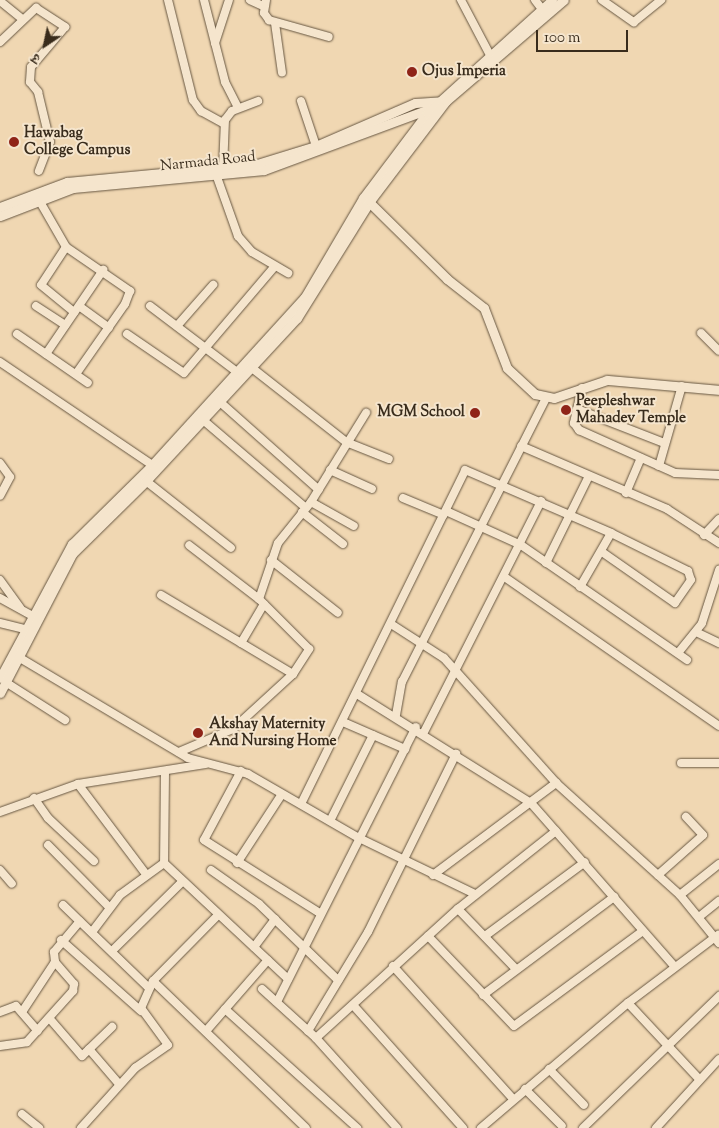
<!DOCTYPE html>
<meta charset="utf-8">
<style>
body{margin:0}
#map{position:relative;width:719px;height:1128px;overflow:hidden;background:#f0d7b2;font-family:"Sorts Mill Goudy","Noto Serif Devanagari",serif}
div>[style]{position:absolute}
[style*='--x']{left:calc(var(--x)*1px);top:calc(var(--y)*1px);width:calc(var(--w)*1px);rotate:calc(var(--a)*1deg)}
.roads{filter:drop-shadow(0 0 1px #675742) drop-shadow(0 0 1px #675742)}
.minor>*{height:8px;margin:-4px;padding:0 4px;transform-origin:4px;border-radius:4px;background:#f5e5cd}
.tertiary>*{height:9px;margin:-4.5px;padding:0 4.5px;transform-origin:4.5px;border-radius:4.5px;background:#f5e5cd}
.dots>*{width:14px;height:14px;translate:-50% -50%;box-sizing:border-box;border:2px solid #f5e5cd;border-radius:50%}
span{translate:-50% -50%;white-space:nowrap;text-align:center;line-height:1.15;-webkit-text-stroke:4px #f5e5cd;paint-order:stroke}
.poi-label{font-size:15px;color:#392c1c;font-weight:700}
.left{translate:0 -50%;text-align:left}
.right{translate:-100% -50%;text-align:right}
.street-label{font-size:15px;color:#392c1c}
.north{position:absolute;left:20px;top:20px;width:50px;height:50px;-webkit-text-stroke:4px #f5e5cd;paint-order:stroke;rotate:214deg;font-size:14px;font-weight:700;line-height:20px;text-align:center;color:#392c1c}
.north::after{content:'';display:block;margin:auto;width:18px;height:22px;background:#392c1c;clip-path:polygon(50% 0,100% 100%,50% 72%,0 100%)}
.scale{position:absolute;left:536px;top:30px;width:92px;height:22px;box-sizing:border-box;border:2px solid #392c1c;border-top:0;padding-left:6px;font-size:15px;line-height:18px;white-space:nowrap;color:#392c1c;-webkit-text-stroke:4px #f5e5cd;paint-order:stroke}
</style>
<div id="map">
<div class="roads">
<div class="minor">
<div style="--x:168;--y:0;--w:103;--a:76"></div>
<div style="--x:193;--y:100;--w:14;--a:54"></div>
<div style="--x:201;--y:111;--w:26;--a:29"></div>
<div style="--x:204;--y:0;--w:85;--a:75.6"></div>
<div style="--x:225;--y:82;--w:28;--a:63"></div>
<div style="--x:250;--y:0;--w:14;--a:25"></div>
<div style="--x:266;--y:0;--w:13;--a:99"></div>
<div style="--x:264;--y:13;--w:9;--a:54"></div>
<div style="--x:269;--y:20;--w:62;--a:15.8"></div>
<div style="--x:461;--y:0;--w:62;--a:62.2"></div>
<div style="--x:535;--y:0;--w:11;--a:52"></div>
<div style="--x:602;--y:0;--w:39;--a:35"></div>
<div style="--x:634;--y:22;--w:35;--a:-39"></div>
<div style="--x:0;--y:1;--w:27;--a:39"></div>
<div style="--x:275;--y:23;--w:50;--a:82"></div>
<div style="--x:0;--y:42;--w:50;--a:-43.4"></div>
<div style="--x:36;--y:8;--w:35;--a:33"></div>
<div style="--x:65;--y:27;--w:52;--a:130.4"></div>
<div style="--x:31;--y:67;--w:15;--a:94"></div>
<div style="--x:30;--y:82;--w:13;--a:51"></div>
<div style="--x:38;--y:92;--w:51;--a:76.5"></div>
<div style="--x:50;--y:142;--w:31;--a:111"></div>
<div style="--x:215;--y:43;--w:45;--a:-72"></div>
<div style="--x:301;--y:101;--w:47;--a:71.6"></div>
<div style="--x:223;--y:169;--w:49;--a:-87.7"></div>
<div style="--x:225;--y:120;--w:11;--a:-52"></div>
<div style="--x:232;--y:111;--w:28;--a:-21"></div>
<div style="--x:217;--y:177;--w:63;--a:70.4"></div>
<div style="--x:238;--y:236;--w:21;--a:49"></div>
<div style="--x:252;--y:252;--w:42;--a:30.3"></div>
<div style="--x:39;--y:200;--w:54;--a:60.1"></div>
<div style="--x:66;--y:247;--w:78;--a:34.5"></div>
<div style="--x:130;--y:291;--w:14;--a:111"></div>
<div style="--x:125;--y:304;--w:85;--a:125"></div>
<div style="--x:66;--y:247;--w:45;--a:123.3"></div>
<div style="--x:41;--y:285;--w:43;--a:39.3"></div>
<div style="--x:36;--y:306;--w:35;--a:33"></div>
<div style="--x:79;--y:306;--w:37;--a:36"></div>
<div style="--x:150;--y:306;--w:109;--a:37.2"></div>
<div style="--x:237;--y:372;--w:16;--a:-15"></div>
<div style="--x:252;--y:368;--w:120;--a:38.2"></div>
<div style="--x:346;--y:442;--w:46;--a:21.6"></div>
<div style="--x:177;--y:326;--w:55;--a:-48.7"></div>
<div style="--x:701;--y:333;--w:25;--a:45"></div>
<div style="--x:17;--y:334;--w:86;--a:34.6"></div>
<div style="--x:127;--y:334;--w:69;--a:34.4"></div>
<div style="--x:184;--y:373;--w:140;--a:-49.6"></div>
<div style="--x:46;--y:354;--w:102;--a:-55.8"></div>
<div style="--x:0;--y:362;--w:184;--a:34.1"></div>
<div style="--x:582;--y:388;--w:36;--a:103"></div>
<div style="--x:574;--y:423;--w:9;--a:54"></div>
<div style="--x:579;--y:430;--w:105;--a:24.1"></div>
<div style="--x:675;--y:473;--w:44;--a:2.6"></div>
<div style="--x:220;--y:402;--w:132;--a:41.6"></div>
<div style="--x:577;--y:409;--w:93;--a:21.3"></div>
<div style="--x:203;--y:420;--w:135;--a:40.5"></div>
<div style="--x:521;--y:446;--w:159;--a:23.3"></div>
<div style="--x:667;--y:509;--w:62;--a:33.2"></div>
<div style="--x:0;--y:463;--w:17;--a:54"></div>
<div style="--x:10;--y:477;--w:21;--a:118"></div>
<div style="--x:659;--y:466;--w:83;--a:-74"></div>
<div style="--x:330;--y:470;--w:46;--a:24.3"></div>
<div style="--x:146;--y:481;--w:108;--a:38.2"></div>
<div style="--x:626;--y:493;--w:38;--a:-67"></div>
<div style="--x:403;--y:498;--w:44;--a:22.5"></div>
<div style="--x:311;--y:502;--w:49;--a:29.2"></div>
<div style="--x:446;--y:511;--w:82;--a:24.4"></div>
<div style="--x:521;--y:545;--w:202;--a:34.7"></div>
<div style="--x:302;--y:512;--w:52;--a:38"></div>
<div style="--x:704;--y:535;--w:22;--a:-47"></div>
<div style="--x:271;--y:560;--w:85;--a:38.3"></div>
<div style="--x:546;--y:563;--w:95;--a:-63.7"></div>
<div style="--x:506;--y:578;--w:259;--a:34.8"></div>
<div style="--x:0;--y:580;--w:34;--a:54"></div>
<div style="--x:580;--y:587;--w:62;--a:-60.1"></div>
<div style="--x:161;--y:595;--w:154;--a:30.9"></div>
<div style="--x:0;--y:598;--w:43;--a:28.9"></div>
<div style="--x:259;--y:599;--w:59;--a:-71.3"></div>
<div style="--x:278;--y:543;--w:53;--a:-51.2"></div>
<div style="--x:311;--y:502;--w:105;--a:-58.3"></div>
<div style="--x:0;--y:623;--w:33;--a:14"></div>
<div style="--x:391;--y:624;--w:63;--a:32.7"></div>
<div style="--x:444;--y:658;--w:168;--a:48.1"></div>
<div style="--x:556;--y:783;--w:167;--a:42.1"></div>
<div style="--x:680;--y:895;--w:62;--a:50.9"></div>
<div style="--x:696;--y:632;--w:25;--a:26"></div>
<div style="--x:241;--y:643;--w:45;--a:-59.5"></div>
<div style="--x:678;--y:653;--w:38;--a:-51"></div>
<div style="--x:702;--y:623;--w:56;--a:-72.2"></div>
<div style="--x:15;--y:655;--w:201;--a:30.8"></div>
<div style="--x:188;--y:758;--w:62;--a:14.9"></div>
<div style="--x:248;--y:774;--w:128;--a:30"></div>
<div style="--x:359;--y:838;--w:129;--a:25.8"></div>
<div style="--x:7;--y:683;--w:69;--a:32.5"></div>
<div style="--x:357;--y:694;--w:205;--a:32.1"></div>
<div style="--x:531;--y:803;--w:217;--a:48.7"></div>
<div style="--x:396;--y:715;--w:34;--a:-80"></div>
<div style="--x:402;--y:682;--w:318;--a:-63.1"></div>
<div style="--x:343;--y:722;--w:68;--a:23.5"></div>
<div style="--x:424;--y:732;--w:259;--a:-63.1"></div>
<div style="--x:179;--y:752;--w:59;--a:-23.1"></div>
<div style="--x:233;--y:729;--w:81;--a:-42.5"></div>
<div style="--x:293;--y:674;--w:30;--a:-57"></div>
<div style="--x:309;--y:649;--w:71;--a:-135"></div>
<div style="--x:259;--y:599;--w:88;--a:-142.4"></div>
<div style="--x:681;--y:763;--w:38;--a:0"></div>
<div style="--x:241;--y:771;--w:78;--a:118.2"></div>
<div style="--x:204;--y:840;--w:138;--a:32.3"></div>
<div style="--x:165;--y:772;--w:91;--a:90.6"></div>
<div style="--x:164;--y:863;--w:170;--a:43.1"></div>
<div style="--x:78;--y:784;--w:111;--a:53"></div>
<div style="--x:34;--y:798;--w:24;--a:55"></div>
<div style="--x:48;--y:818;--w:63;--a:43.1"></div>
<div style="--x:301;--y:804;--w:372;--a:-63.8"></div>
<div style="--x:465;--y:470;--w:159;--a:23.3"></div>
<div style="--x:611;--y:533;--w:86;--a:26.3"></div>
<div style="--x:688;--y:571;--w:9;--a:72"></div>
<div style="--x:691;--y:580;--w:28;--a:125"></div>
<div style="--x:675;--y:603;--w:89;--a:-145.1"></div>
<div style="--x:0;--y:812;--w:83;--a:-19.7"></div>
<div style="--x:78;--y:784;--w:129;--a:-8.9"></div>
<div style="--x:330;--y:821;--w:96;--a:-63.4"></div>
<div style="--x:48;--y:845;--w:87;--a:45.5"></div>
<div style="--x:237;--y:863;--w:82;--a:-56.9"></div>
<div style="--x:0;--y:870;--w:18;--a:49"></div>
<div style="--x:211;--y:870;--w:59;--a:35.3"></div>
<div style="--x:259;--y:904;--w:110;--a:43.9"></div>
<div style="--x:433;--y:875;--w:154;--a:-36.8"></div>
<div style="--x:658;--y:875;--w:60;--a:-41.6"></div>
<div style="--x:703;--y:835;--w:25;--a:-133"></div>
<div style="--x:680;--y:895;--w:50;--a:-38.5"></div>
<div style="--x:63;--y:905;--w:120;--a:44"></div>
<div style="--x:458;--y:909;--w:83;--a:46"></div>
<div style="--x:699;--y:917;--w:26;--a:-39"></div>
<div style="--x:92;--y:932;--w:46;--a:-52.9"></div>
<div style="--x:120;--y:895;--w:54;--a:-36"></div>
<div style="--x:428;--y:936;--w:124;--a:46.3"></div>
<div style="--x:514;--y:1026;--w:160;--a:-36.4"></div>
<div style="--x:485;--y:936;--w:124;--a:-36.5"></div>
<div style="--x:61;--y:940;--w:107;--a:41.6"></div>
<div style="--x:254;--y:947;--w:35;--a:-53"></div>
<div style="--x:112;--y:951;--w:97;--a:-44.6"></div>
<div style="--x:393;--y:966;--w:179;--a:47.9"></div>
<div style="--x:153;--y:981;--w:212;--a:43.9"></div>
<div style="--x:262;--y:989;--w:73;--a:42.2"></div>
<div style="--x:316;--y:1038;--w:121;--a:48"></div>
<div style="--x:483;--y:995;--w:164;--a:-36.8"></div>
<div style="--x:277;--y:1002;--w:308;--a:-63.2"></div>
<div style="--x:628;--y:1003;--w:104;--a:46.9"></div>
<div style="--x:353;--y:1005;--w:165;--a:48.2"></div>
<div style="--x:225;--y:1009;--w:178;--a:42"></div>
<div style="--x:0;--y:1012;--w:17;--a:-21"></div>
<div style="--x:16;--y:1006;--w:33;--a:49"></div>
<div style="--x:22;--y:1012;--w:60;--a:-56.6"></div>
<div style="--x:50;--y:1019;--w:49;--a:49.1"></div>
<div style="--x:82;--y:1056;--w:42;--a:-44"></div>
<div style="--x:206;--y:1031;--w:94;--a:-48.9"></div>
<div style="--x:308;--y:1031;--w:116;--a:-58.8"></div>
<div style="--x:368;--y:932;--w:199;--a:-63.7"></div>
<div style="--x:316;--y:1038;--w:192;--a:-42.3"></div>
<div style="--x:458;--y:909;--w:125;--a:-38.5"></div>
<div style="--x:0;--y:1046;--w:27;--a:-8"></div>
<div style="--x:27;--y:1042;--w:69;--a:-48"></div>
<div style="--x:73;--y:991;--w:7;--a:-82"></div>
<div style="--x:74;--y:984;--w:29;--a:-131"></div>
<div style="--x:55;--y:962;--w:10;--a:-96"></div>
<div style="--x:54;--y:952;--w:40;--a:-50"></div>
<div style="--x:89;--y:1049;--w:46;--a:49.4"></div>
<div style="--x:549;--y:1069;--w:50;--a:45.8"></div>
<div style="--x:525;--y:1089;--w:52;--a:45"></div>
<div style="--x:22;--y:1114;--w:22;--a:39"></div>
<div style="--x:81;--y:1128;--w:81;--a:-48"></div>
<div style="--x:135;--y:1068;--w:40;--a:-34.9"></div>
<div style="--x:168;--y:1045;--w:46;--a:-126.1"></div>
<div style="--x:141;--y:1008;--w:30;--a:-66"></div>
<div style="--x:153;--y:981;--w:93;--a:-45.4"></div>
<div style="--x:481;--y:1128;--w:193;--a:-40.4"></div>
<div style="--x:628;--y:1003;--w:113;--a:-37.1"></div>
<div style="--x:583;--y:1128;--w:190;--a:-44.1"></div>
<div style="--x:656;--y:1128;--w:93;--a:-47.6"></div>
</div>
<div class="tertiary">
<div style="--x:366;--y:199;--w:114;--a:44.6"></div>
<div style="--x:447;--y:279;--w:47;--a:38.1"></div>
<div style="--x:484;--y:308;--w:64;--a:69"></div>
<div style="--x:507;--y:368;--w:38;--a:43"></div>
<div style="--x:535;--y:394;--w:19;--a:12"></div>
<div style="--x:554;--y:398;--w:56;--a:-18.8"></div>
<div style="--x:607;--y:380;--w:112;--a:5.1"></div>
<div style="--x:0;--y:207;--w:72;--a:-20.5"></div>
<div style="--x:67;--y:182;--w:191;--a:-5.4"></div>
<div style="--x:257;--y:164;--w:62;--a:-17"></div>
<div style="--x:316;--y:146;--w:108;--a:-23.5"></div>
<div style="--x:415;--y:103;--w:27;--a:-4"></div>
<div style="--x:0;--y:216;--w:78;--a:-21"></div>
<div style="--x:73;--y:188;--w:192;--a:-5.4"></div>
<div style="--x:264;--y:170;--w:181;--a:-20.3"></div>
<div style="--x:0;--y:678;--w:152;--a:-61.8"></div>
<div style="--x:72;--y:544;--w:112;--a:-44.6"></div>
<div style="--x:152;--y:465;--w:227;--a:-47.7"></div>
<div style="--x:305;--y:297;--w:115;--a:-59.6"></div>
<div style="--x:363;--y:198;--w:106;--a:-53"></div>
<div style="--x:427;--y:113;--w:169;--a:-42.1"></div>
<div style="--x:0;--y:693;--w:157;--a:-62.6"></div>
<div style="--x:72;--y:554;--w:104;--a:-44.6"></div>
<div style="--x:146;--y:481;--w:222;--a:-47.2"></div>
<div style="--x:297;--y:318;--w:138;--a:-58"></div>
<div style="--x:370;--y:201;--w:126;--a:-52.8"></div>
<div style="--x:446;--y:101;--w:155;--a:-40.6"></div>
</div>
</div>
<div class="dots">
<div style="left:412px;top:72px;background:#8f2418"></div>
<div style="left:14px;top:142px;background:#8f2418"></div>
<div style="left:566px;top:410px;background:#8f2418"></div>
<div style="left:475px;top:413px;background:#8f2418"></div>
<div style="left:198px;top:733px;background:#8f2418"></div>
</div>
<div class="poi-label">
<span class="left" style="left:422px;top:72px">Ojus Imperia</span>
<span class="left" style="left:24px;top:142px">Hawabag<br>College Campus</span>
<span class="left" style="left:576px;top:410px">Peepleshwar<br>Mahadev Temple</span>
<span class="right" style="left:465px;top:413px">MGM School</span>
<span class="left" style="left:209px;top:733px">Akshay Maternity<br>And Nursing Home</span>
</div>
<div class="street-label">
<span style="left:208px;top:162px;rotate:-6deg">Narmada Road</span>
</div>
<div class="north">उ</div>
<div class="scale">100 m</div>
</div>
